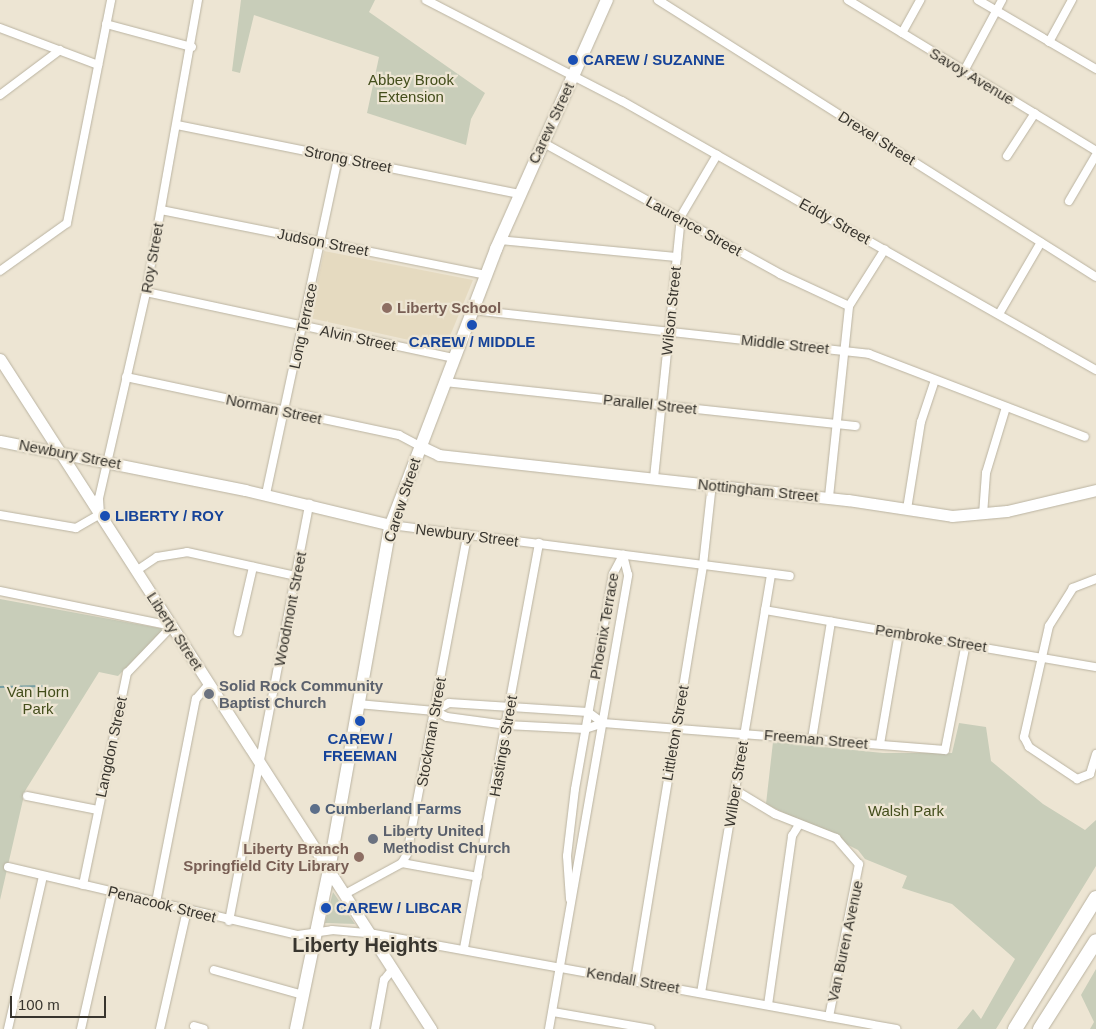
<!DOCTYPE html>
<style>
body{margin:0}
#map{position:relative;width:1096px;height:1029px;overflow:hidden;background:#ede5d3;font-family:Helvetica,sans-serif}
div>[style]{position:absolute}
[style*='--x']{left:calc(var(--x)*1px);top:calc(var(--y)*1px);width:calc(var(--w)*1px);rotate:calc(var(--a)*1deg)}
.built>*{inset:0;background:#e5dac0}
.green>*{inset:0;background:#c8cdb9}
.stream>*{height:2px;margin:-1px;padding:0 1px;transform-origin:1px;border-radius:1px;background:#769ea3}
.roads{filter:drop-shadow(0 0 1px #bab3a1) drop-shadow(0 0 1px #bab3a1)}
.street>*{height:8px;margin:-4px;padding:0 4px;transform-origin:4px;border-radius:4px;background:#fff}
.secondary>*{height:11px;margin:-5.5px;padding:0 5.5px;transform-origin:5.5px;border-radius:5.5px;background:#fff}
.primary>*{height:12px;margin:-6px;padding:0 6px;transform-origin:6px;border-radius:6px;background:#fff}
.highway>*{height:14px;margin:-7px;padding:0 7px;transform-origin:7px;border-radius:7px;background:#fff}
.dots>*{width:14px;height:14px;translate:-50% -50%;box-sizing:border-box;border:2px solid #ede5d3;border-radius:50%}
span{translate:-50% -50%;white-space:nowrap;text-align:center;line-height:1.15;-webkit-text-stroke:4.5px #ede5d3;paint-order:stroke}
.transit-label{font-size:15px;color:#164399;font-weight:700}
.left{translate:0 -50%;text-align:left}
.street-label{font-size:15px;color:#38352e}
.park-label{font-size:15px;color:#444e1c}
.education-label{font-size:15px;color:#785e54;font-weight:700}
.right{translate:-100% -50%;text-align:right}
.worship-label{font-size:15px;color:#5b616d;font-weight:700}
.service-label{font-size:15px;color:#4e5e75;font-weight:700}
.district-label{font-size:20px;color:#38352e;font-weight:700}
.scale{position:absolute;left:10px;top:996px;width:96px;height:22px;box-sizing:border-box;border:2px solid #38352e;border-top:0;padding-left:6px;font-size:15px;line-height:18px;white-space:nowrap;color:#38352e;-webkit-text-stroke:4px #ede5d3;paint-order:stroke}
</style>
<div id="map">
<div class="built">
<div style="clip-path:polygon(324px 251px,473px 280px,445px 348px,310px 318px)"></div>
</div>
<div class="green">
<div style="clip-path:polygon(241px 0,375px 0,369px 12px,485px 93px,471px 119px,466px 145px,367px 113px,379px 57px,254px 15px,240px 73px,232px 71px)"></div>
<div style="clip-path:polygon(0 599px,164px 629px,118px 676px,99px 672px,25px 791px,0 900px)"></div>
<div style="clip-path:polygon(959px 723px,986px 727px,991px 761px,1043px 804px,1085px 830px,1096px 820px,1096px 866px,996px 1029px,957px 1029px,973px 1009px,981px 1019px,1015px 959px,952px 904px,902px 888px,907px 876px,865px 859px,858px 850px,766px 804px,773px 742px,883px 753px,952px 753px)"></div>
<div style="clip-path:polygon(333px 892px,355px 924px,325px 923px)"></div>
<div style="clip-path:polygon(1096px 969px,1096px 1029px,1090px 1029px,1094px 1022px,1081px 995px)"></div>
</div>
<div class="stream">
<div style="--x:0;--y:687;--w:44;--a:-1.3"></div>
</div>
<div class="roads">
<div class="street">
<div style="--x:426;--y:0;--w:220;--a:27.3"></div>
<div style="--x:622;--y:101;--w:545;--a:29.58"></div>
<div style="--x:658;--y:0;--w:518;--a:32.31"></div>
<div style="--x:848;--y:0;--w:290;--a:31.3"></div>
<div style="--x:978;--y:0;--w:137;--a:30.3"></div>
<div style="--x:106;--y:24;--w:89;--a:15"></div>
<div style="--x:0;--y:28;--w:105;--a:20.7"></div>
<div style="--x:902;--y:33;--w:38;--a:-61"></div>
<div style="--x:1049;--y:42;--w:48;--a:-61.3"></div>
<div style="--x:964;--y:71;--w:81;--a:-61.8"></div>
<div style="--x:0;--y:95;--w:75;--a:-36.9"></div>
<div style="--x:177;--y:125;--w:348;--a:11.4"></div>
<div style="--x:542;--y:142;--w:272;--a:29"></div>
<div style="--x:780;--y:274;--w:76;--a:24.9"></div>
<div style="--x:1007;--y:156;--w:51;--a:-56.9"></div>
<div style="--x:1069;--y:201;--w:53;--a:-59.6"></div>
<div style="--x:161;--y:210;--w:331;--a:11.3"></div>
<div style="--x:499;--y:240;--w:179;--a:5.5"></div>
<div style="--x:0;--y:271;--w:82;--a:-35.6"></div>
<div style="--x:67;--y:223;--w:227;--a:-78.8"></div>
<div style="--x:146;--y:292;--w:314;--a:12.1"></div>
<div style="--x:472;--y:310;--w:399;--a:6.3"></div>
<div style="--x:869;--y:354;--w:231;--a:21"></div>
<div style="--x:999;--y:314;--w:83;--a:-59.7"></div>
<div style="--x:126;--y:377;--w:279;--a:12"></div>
<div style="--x:399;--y:435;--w:24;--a:28"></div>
<div style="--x:444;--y:382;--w:414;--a:6.1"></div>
<div style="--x:654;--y:478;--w:263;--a:-84.1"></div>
<div style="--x:681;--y:216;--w:71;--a:-59.5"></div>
<div style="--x:266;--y:494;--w:344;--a:-77.9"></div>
<div style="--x:829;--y:497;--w:192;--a:-84"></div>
<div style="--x:849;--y:306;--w:67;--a:-57.7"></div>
<div style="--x:907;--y:509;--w:88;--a:-80.9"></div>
<div style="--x:921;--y:422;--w:44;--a:-71.6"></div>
<div style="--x:0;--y:515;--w:77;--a:9.7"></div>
<div style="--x:76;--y:528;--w:28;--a:-30"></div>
<div style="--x:100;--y:514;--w:16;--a:-94"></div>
<div style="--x:99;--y:498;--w:211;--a:-77.1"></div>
<div style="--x:146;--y:292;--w:297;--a:-79.9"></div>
<div style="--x:983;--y:515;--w:42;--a:-85.9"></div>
<div style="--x:986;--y:473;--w:69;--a:-73.1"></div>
<div style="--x:391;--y:525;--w:402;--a:7.3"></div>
<div style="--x:136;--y:571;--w:25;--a:-34"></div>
<div style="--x:157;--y:557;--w:30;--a:-9"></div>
<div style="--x:187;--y:552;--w:112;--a:12.4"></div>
<div style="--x:1096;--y:579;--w:25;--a:159"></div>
<div style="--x:1073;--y:588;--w:45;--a:122.3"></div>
<div style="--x:1049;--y:626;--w:114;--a:102.7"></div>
<div style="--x:1024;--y:737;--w:11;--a:63"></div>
<div style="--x:1029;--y:747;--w:58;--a:33.7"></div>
<div style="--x:1077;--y:779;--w:14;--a:-21"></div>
<div style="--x:1090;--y:774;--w:21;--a:-73"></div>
<div style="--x:0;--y:591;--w:176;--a:11.5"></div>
<div style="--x:765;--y:610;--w:336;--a:9.8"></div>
<div style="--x:238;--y:632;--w:67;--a:-77"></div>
<div style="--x:358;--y:704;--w:77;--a:5.2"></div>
<div style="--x:435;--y:711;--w:13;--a:27"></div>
<div style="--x:447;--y:717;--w:60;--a:7.7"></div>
<div style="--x:506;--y:725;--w:79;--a:2.9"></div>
<div style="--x:585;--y:729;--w:19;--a:-18"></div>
<div style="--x:603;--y:723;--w:343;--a:4.5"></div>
<div style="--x:945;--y:750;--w:109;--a:-78.9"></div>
<div style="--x:435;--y:711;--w:16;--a:-30"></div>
<div style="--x:449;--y:703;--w:139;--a:3.7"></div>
<div style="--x:588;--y:712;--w:19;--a:36"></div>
<div style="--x:812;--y:739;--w:119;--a:-80.8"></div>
<div style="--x:880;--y:744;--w:113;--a:-80.3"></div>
<div style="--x:735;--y:790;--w:47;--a:31"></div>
<div style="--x:775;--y:814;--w:66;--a:21.5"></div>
<div style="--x:836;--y:838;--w:35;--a:49"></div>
<div style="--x:859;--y:864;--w:156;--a:101.1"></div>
<div style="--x:27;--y:796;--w:72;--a:11.2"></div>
<div style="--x:402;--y:863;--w:77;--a:10.4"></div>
<div style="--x:8;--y:867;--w:298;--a:13.2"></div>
<div style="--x:298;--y:935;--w:34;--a:-8"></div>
<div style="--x:332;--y:930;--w:37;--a:5"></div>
<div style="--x:369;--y:933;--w:536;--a:10.32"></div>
<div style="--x:83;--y:885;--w:217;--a:-78.3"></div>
<div style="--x:127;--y:673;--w:65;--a:-46.2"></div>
<div style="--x:345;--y:894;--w:65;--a:-28.5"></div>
<div style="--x:402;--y:863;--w:10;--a:-61"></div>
<div style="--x:407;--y:854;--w:325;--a:-79.3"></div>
<div style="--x:570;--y:899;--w:43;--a:-94"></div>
<div style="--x:567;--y:856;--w:67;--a:-83.2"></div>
<div style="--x:575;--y:789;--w:218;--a:-80"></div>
<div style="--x:613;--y:574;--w:21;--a:-62"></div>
<div style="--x:156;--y:902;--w:207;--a:-78.9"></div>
<div style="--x:196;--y:699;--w:20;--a:-49"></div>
<div style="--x:229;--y:921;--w:425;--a:-79.1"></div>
<div style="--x:464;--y:948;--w:412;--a:-79.5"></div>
<div style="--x:214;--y:970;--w:92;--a:15.7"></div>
<div style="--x:635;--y:981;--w:422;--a:-80.7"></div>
<div style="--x:703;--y:565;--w:81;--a:-83.7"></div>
<div style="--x:701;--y:993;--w:425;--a:-80.5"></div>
<div style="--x:768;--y:1005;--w:171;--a:-81.9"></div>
<div style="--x:792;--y:836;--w:13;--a:-58"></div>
<div style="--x:553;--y:1012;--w:99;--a:9.8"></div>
<div style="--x:194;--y:1026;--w:10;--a:17"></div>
<div style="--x:8;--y:1029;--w:157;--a:-77.1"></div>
<div style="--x:81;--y:1029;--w:140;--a:-77.2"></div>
<div style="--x:160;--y:1029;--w:122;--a:-77.2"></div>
<div style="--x:375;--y:1029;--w:50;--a:-79.6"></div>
<div style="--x:384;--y:980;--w:14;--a:-51"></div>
<div style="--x:549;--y:1029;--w:461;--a:-80.1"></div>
<div style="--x:628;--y:575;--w:21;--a:-104"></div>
</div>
<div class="secondary">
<div style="--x:0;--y:359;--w:797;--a:57.25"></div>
<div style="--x:0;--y:441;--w:250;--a:11.3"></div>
<div style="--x:245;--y:490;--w:150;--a:13.5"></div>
<div style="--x:420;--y:446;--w:21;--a:25"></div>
<div style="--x:439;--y:455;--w:411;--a:6.3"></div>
<div style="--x:848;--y:500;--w:105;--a:8.7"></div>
<div style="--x:952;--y:516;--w:55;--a:-5.2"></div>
<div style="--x:1007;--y:511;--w:91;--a:-13.3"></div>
</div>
<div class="primary">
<div style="--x:296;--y:1029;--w:162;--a:-78.3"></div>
<div style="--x:329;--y:870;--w:348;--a:-79.9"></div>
<div style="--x:390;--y:527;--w:298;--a:-69.1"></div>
<div style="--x:496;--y:249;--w:273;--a:-66"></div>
</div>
<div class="highway">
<div style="--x:1015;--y:1029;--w:154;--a:-58.3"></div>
<div style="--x:1040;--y:1029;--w:104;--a:-57.5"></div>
</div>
</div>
<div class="dots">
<div style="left:573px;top:60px;background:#1a4fb4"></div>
<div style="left:387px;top:308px;background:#8d6e63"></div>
<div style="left:472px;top:325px;background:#1a4fb4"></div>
<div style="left:105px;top:516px;background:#1a4fb4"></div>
<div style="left:209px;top:694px;background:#6b7280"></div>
<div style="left:360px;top:721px;background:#1a4fb4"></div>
<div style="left:315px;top:809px;background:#5c6f8a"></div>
<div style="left:373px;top:839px;background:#6b7280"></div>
<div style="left:359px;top:857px;background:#8d6e63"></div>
<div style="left:326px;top:908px;background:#1a4fb4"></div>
</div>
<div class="transit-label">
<span class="left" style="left:583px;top:60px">CAREW / SUZANNE</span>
<span style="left:472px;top:342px">CAREW / MIDDLE</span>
<span class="left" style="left:115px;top:516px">LIBERTY / ROY</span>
<span style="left:360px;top:747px">CAREW /<br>FREEMAN</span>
<span class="left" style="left:336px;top:908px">CAREW / LIBCAR</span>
</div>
<div class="street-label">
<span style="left:972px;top:76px;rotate:31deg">Savoy Avenue</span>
<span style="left:551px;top:123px;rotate:-65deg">Carew Street</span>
<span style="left:877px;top:138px;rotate:32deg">Drexel Street</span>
<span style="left:348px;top:159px;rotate:11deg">Strong Street</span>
<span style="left:835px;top:221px;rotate:29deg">Eddy Street</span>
<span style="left:694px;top:226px;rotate:29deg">Laurence Street</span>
<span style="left:323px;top:242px;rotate:11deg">Judson Street</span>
<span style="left:152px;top:258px;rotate:-80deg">Roy Street</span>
<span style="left:671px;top:311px;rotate:-84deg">Wilson Street</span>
<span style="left:303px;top:326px;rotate:-78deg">Long Terrace</span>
<span style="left:358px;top:338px;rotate:12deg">Alvin Street</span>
<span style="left:785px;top:344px;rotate:6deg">Middle Street</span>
<span style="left:650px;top:404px;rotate:6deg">Parallel Street</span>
<span style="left:274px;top:409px;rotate:12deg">Norman Street</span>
<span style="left:70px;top:454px;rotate:11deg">Newbury Street</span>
<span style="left:758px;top:490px;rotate:6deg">Nottingham Street</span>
<span style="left:402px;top:500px;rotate:-72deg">Carew Street</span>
<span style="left:467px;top:535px;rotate:7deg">Newbury Street</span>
<span style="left:290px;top:609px;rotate:-79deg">Woodmont Street</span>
<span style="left:604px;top:626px;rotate:-80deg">Phoenix Terrace</span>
<span style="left:175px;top:631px;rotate:57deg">Liberty Street</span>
<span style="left:931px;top:638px;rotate:9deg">Pembroke Street</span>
<span style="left:431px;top:732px;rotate:-80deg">Stockman Street</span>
<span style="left:675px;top:733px;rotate:-80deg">Littleton Street</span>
<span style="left:816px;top:739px;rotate:5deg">Freeman Street</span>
<span style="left:503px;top:746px;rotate:-80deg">Hastings Street</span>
<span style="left:111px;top:747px;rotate:-78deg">Langdon Street</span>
<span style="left:736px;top:784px;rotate:-81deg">Wilber Street</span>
<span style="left:162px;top:904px;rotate:14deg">Penacook Street</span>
<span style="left:845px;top:941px;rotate:-78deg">Van Buren Avenue</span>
<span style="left:633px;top:980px;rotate:10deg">Kendall Street</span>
</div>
<div class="park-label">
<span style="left:411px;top:88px">Abbey Brook<br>Extension</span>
<span style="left:38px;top:700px">Van Horn<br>Park</span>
<span style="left:906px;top:811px">Walsh Park</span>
</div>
<div class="education-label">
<span class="left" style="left:397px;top:308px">Liberty School</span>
<span class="right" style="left:349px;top:857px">Liberty Branch<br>Springfield City Library</span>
</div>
<div class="worship-label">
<span class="left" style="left:219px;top:694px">Solid Rock Community<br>Baptist Church</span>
<span class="left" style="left:383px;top:839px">Liberty United<br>Methodist Church</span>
</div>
<div class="service-label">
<span class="left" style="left:325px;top:809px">Cumberland Farms</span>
</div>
<div class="district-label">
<span style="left:365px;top:945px">Liberty Heights</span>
</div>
<div class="scale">100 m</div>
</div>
